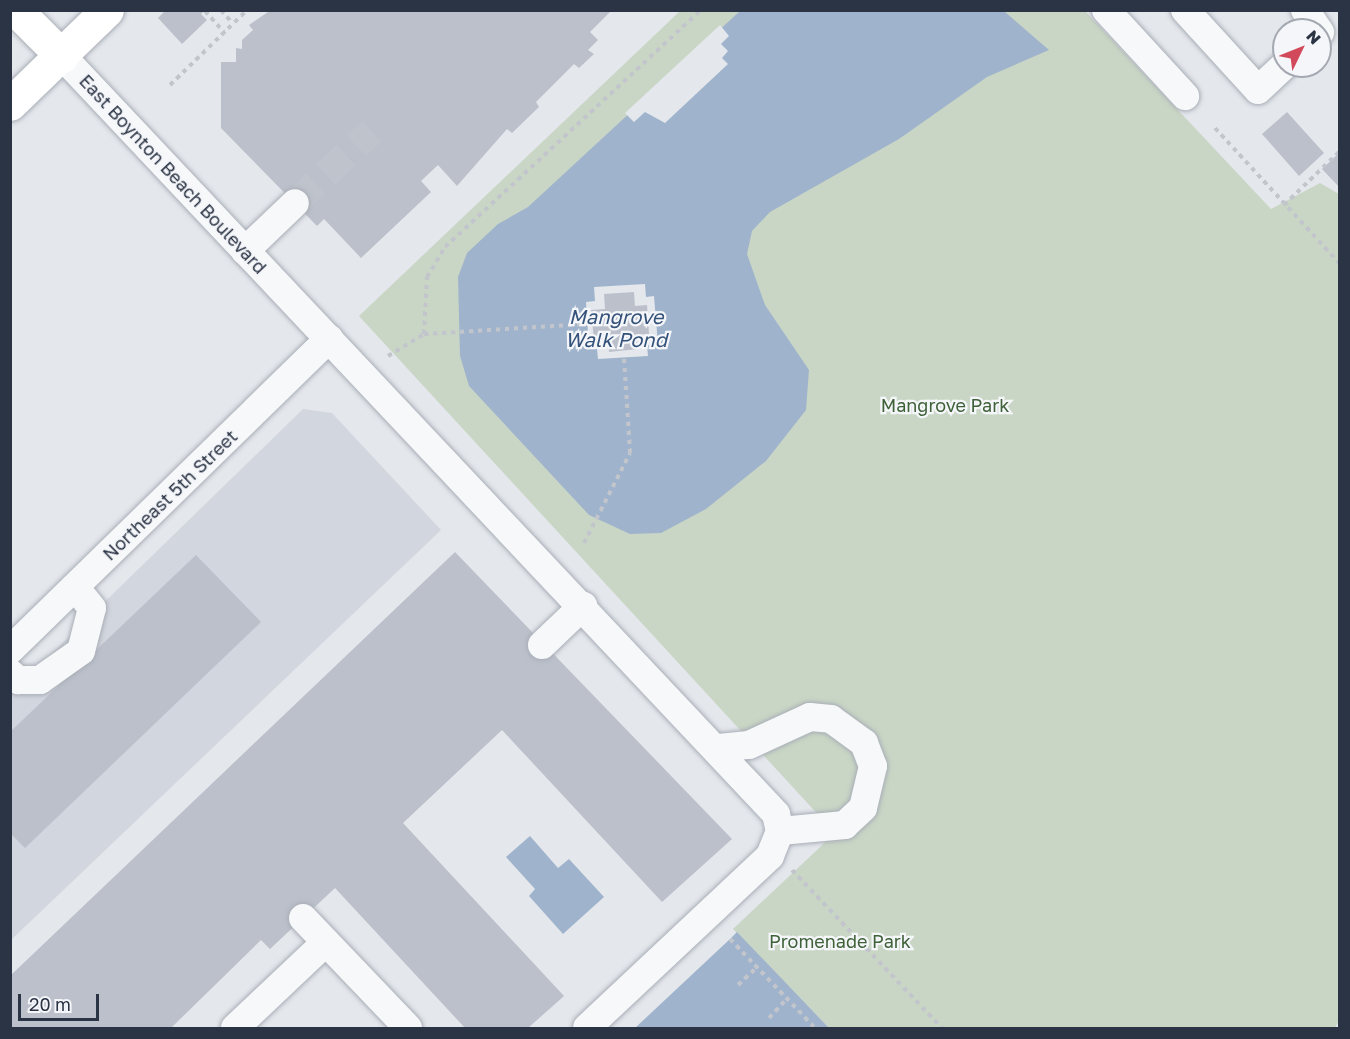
<!DOCTYPE html>
<style>
body{margin:0}
#map{position:relative;width:1350px;height:1039px;overflow:hidden;background:#e4e7ec;font-family:"Golos Text",sans-serif}
div>[style]{position:absolute}
[style*='--x']{left:calc(var(--x)*1px);top:calc(var(--y)*1px);width:calc(var(--w)*1px);rotate:calc(var(--a)*1deg)}
.built>*{inset:0;background:#d2d6de}
.green>*{inset:0;background:#c9d6c5}
.water>*{inset:0;background:#9fb4cc}
.pier>*{inset:0;background:#e4e7ec}
.building>*{inset:0;background:#bbc0ca}
.minor-tunnel>*{height:28px;margin-top:-14px;transform-origin:0;background:repeating-linear-gradient(90deg,#bfc3cb 0 28px,transparent 0 42px)}
.path>*{height:4px;margin-top:-2px;transform-origin:0;background:repeating-linear-gradient(90deg,#c2c5cb 0 4.5px,transparent 0 9px)}
.roads{filter:drop-shadow(0 0 2px #a9aeb7) drop-shadow(0 0 2px #a9aeb7)}
.minor>*{height:28px;margin:-14px;padding:0 14px;transform-origin:14px;border-radius:14px;background:#f7f8fa}
.major>*{height:33px;margin:-16.5px;padding:0 16.5px;transform-origin:16.5px;border-radius:16.5px;background:#fff}
span{translate:-50% -50%;white-space:nowrap;text-align:center;line-height:1.15;-webkit-text-stroke:4.5px #f4f6f9;paint-order:stroke}
.street-label{font-size:18px;color:#2b3445}
.park-label{font-size:18px;color:#3f6138}
.water-label{font-size:20px;color:#34527a;font-style:italic}
.frame{position:absolute;inset:0;border:12px solid #2b3445;pointer-events:none}
.north{position:absolute;left:1272px;top:18px;width:60px;height:60px;box-sizing:border-box;background:#f4f6f9;border:2px solid #a4a8b1;border-radius:50%;rotate:47deg;font-size:16px;font-weight:700;line-height:24px;text-align:center;color:#2b3445}
.north::after{content:'';display:block;margin:auto;width:21px;height:27px;background:#d1495b;clip-path:polygon(50% 0,100% 100%,50% 72%,0 100%)}
.scale{position:absolute;left:18px;top:994px;width:81px;height:27px;box-sizing:border-box;border:3px solid #2b3445;border-top:0;padding-left:8px;font-size:18px;line-height:21px;white-space:nowrap;color:#2b3445;-webkit-text-stroke:4px #f4f6f9;paint-order:stroke}
</style>
<div id="map">
<div class="built">
<div style="clip-path:polygon(303px 409px,332px 413px,441px 530px,11px 940px,11px 693px)"></div>
</div>
<div class="green">
<div style="clip-path:polygon(680px 11px,1085px 11px,1271px 209px,1320px 183px,1339px 194px,1340px 1019px,1335px 1028px,829px 1028px,733px 929px,835px 833px,359px 316px)"></div>
</div>
<div class="water">
<div style="clip-path:polygon(740px 11px,1004px 11px,1049px 50px,987px 77px,899px 139px,770px 212px,752px 231px,747px 254px,765px 305px,809px 370px,806px 410px,766px 461px,706px 509px,661px 533px,630px 534px,589px 515px,469px 386px,460px 356px,458px 277px,467px 253px,498px 224px,528px 207px)"></div>
<div style="clip-path:polygon(530px 836px,558px 868px,569px 859px,604px 897px,563px 934px,529px 896px,535px 889px,506px 857px)"></div>
<div style="clip-path:polygon(737px 932px,829px 1028px,635px 1028px,730px 939px)"></div>
</div>
<div class="pier">
<div style="clip-path:polygon(720px 25px,729px 36px,721px 44px,728px 51px,722px 58px,728px 64px,665px 123px,645px 112px,634px 122px,625px 113px)"></div>
<div style="clip-path:polygon(645px 284px,646px 297px,654px 296px,658px 344px,647px 345px,648px 356px,598px 359px,597px 349px,589px 349px,586px 302px,595px 301px,594px 287px)"></div>
</div>
<div class="building">
<div style="clip-path:polygon(166px 10px,205px 10px,201px 14px,207px 20px,182px 44px,158px 18px)"></div>
<div style="clip-path:polygon(271px 10px,612px 10px,590px 32px,598px 40px,588px 50px,594px 54px,579px 68px,574px 64px,536px 102px,539px 107px,512px 133px,507px 129px,457px 186px,438px 165px,421px 181px,431px 192px,361px 258px,324px 219px,317px 226px,221px 128px,221px 62px,236px 62px,236px 48px,242px 49px,242px 40px,253px 30px,249px 25px)"></div>
<div style="clip-path:polygon(1287px 112px,1324px 153px,1299px 176px,1262px 134px)"></div>
<div style="clip-path:polygon(1340px 152px,1340px 188px,1322px 169px)"></div>
<div style="clip-path:polygon(634px 292px,635px 306px,647px 305px,649px 334px,636px 335px,638px 349px,609px 352px,608px 339px,594px 340px,591px 310px,605px 309px,604px 294px)"></div>
<div style="clip-path:polygon(455px 552px,732px 839px,662px 902px,502px 730px,403px 823px,564px 996px,528px 1028px,465px 1028px,335px 888px,270px 949px,261px 940px,171px 1028px,10px 1028px,10px 976px)"></div>
<div style="clip-path:polygon(196px 555px,261px 622px,25px 848px,10px 833px,10px 732px)"></div>
</div>
<div class="minor-tunnel">
<div style="--x:295;--y:203;--w:105;--a:-43.1"></div>
</div>
<div class="path">
<div style="--x:221;--y:10;--w:18;--a:49"></div>
<div style="--x:205;--y:11;--w:28;--a:48"></div>
<div style="--x:170;--y:85;--w:107;--a:-44.2"></div>
<div style="--x:1215;--y:128;--w:185;--a:47.4"></div>
<div style="--x:1284;--y:205;--w:78;--a:-44"></div>
<div style="--x:424;--y:334;--w:57;--a:-87"></div>
<div style="--x:427;--y:277;--w:35;--a:-59"></div>
<div style="--x:445;--y:247;--w:349;--a:-42.8"></div>
<div style="--x:388;--y:356;--w:42;--a:-31.4"></div>
<div style="--x:424;--y:334;--w:163;--a:-3.5"></div>
<div style="--x:584;--y:543;--w:101;--a:-62.9"></div>
<div style="--x:630;--y:453;--w:95;--a:-93.6"></div>
<div style="--x:792;--y:870;--w:218;--a:46.5"></div>
<div style="--x:730;--y:939;--w:123;--a:46.3"></div>
<div style="--x:738;--y:985;--w:26;--a:-43"></div>
<div style="--x:769;--y:1018;--w:26;--a:-47"></div>
</div>
<div class="roads">
<div class="minor">
<div style="--x:1106;--y:10;--w:117;--a:47.4"></div>
<div style="--x:1185;--y:10;--w:108;--a:47.6"></div>
<div style="--x:1258;--y:90;--w:35;--a:-43"></div>
<div style="--x:1305;--y:10;--w:27;--a:56"></div>
<div style="--x:62;--y:56;--w:1041;--a:46.71"></div>
<div style="--x:776;--y:814;--w:17;--a:77"></div>
<div style="--x:780;--y:831;--w:27;--a:112"></div>
<div style="--x:770;--y:856;--w:251;--a:136.8"></div>
<div style="--x:245;--y:251;--w:69;--a:-43.8"></div>
<div style="--x:542;--y:645;--w:57;--a:-43.6"></div>
<div style="--x:10;--y:650;--w:446;--a:-44.3"></div>
<div style="--x:10;--y:673;--w:11;--a:41"></div>
<div style="--x:18;--y:680;--w:22;--a:0"></div>
<div style="--x:40;--y:680;--w:50;--a:-35.3"></div>
<div style="--x:81;--y:651;--w:44;--a:-75.7"></div>
<div style="--x:92;--y:608;--w:27;--a:-129"></div>
<div style="--x:719;--y:748;--w:30;--a:-6"></div>
<div style="--x:749;--y:745;--w:67;--a:-24.7"></div>
<div style="--x:810;--y:717;--w:21;--a:5"></div>
<div style="--x:831;--y:719;--w:41;--a:36"></div>
<div style="--x:864;--y:743;--w:25;--a:69"></div>
<div style="--x:873;--y:766;--w:43;--a:103.4"></div>
<div style="--x:863;--y:808;--w:25;--a:137"></div>
<div style="--x:845;--y:825;--w:65;--a:174.7"></div>
<div style="--x:303;--y:918;--w:152;--a:46.3"></div>
<div style="--x:235;--y:1028;--w:125;--a:-43.4"></div>
</div>
<div class="major">
<div style="--x:16;--y:10;--w:65;--a:45"></div>
<div style="--x:10;--y:104;--w:135;--a:-44.1"></div>
</div>
</div>
<div class="street-label">
<span style="left:173px;top:174px;rotate:47deg">East Boynton Beach Boulevard</span>
<span style="left:170px;top:495px;rotate:-44deg">Northeast 5th Street</span>
</div>
<div class="park-label">
<span style="left:945px;top:405px">Mangrove Park</span>
<span style="left:840px;top:941px">Promenade Park</span>
</div>
<div class="water-label">
<span style="left:616px;top:328px">Mangrove<br>Walk Pond</span>
</div>
<div class="frame"></div>
<div class="north">N</div>
<div class="scale">20 m</div>
</div>
